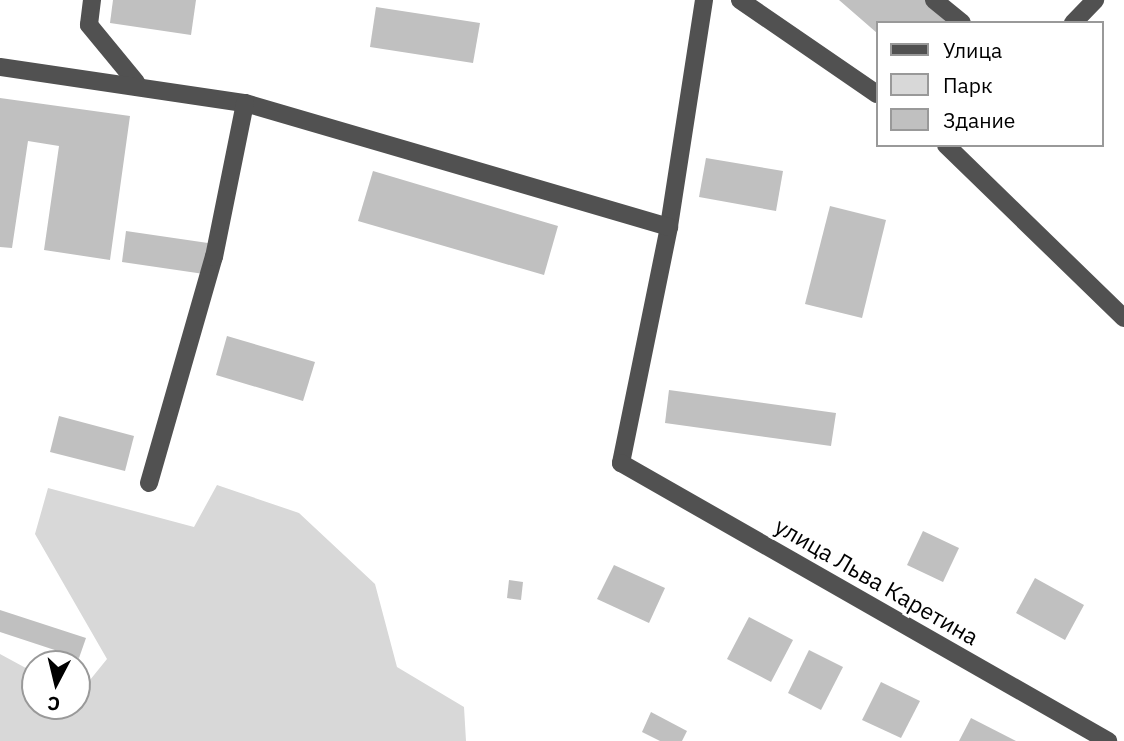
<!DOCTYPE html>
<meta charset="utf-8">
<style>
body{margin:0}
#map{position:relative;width:1124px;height:741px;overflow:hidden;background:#fff;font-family:"IBM Plex Sans",sans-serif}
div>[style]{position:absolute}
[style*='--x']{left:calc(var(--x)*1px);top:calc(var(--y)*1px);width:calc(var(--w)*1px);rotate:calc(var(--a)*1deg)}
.green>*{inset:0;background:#d8d8d8}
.building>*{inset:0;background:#c0c0c0}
.minor>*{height:18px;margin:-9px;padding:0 9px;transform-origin:9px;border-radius:9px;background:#515151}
span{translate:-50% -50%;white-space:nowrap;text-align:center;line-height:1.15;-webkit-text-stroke:6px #fff;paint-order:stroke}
.street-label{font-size:23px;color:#000}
.legend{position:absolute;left:876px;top:21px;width:228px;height:126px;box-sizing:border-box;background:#fff;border:2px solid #999;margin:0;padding:9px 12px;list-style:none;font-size:21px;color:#000}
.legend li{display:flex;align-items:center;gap:14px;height:35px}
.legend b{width:35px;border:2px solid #999}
.north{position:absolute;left:21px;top:650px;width:70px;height:70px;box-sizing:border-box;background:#fff;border:2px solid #999;border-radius:50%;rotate:187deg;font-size:19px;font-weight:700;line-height:28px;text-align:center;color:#000}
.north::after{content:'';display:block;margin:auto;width:24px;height:32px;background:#000;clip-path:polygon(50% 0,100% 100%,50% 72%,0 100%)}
</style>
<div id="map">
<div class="green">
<div style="clip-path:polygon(217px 485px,299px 513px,375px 584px,397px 667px,464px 707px,466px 741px,0 741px,0 654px,35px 673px,35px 706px,77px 706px,77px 696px,107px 659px,35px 534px,48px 488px,194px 527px)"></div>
</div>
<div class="building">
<div style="clip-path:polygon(113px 0,196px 0,191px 35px,110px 23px)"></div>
<div style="clip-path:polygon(839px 0,925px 0,951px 23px,877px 23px,877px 33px)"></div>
<div style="clip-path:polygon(376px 7px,480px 23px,473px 63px,370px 47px)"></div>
<div style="clip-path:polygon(0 98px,130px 116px,110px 260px,44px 250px,59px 146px,28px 141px,12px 248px,0 247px)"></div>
<div style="clip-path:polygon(706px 158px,783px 171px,776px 211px,699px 197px)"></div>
<div style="clip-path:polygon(373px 171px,558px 226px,544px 275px,358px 221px)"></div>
<div style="clip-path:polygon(830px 206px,886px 220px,862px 318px,805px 304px)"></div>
<div style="clip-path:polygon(126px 231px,208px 243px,204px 274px,122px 262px)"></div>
<div style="clip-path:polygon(227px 336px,315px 362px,303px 401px,216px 375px)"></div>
<div style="clip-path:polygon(669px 390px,836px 413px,831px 446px,665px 423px)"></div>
<div style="clip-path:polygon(59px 416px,134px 436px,125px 471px,50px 452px)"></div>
<div style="clip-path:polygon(923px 531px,959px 548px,943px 582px,907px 565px)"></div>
<div style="clip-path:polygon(614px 565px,665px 588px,649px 623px,597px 599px)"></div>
<div style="clip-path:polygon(1035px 578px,1084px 605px,1065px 640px,1016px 613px)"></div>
<div style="clip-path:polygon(509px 580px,523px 582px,521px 600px,507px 598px)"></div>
<div style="clip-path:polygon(0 610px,86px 638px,79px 658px,0 632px)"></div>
<div style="clip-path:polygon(749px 617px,793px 640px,771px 682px,727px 659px)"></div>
<div style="clip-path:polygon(809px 650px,843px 667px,821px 710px,788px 693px)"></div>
<div style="clip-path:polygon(881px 682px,920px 701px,901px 738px,862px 720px)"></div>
<div style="clip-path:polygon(651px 712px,687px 731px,682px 741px,660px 741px,642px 732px)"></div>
<div style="clip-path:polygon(971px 718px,1016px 741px,959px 741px)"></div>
</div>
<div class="minor">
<div style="--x:92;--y:0;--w:25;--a:97"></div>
<div style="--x:89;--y:25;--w:74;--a:50.5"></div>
<div style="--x:704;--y:0;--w:230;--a:98.8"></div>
<div style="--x:669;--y:227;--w:241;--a:101.5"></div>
<div style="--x:621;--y:463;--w:561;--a:29.72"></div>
<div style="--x:740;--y:0;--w:166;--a:34.5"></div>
<div style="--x:934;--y:0;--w:36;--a:39"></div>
<div style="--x:1073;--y:23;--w:32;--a:-46"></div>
<div style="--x:0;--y:67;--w:248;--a:8.4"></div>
<div style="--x:245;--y:103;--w:442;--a:16.3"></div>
<div style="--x:946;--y:145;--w:248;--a:44.2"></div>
<div style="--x:149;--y:483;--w:235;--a:-74"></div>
<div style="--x:214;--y:257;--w:157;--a:-78.6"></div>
</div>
<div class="street-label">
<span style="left:877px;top:581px;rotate:30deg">улица Льва Каретина</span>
</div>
<ul class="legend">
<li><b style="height:9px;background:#515151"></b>Улица</li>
<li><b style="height:19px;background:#d8d8d8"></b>Парк</li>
<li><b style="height:19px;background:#c0c0c0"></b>Здание</li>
</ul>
<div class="north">С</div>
</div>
